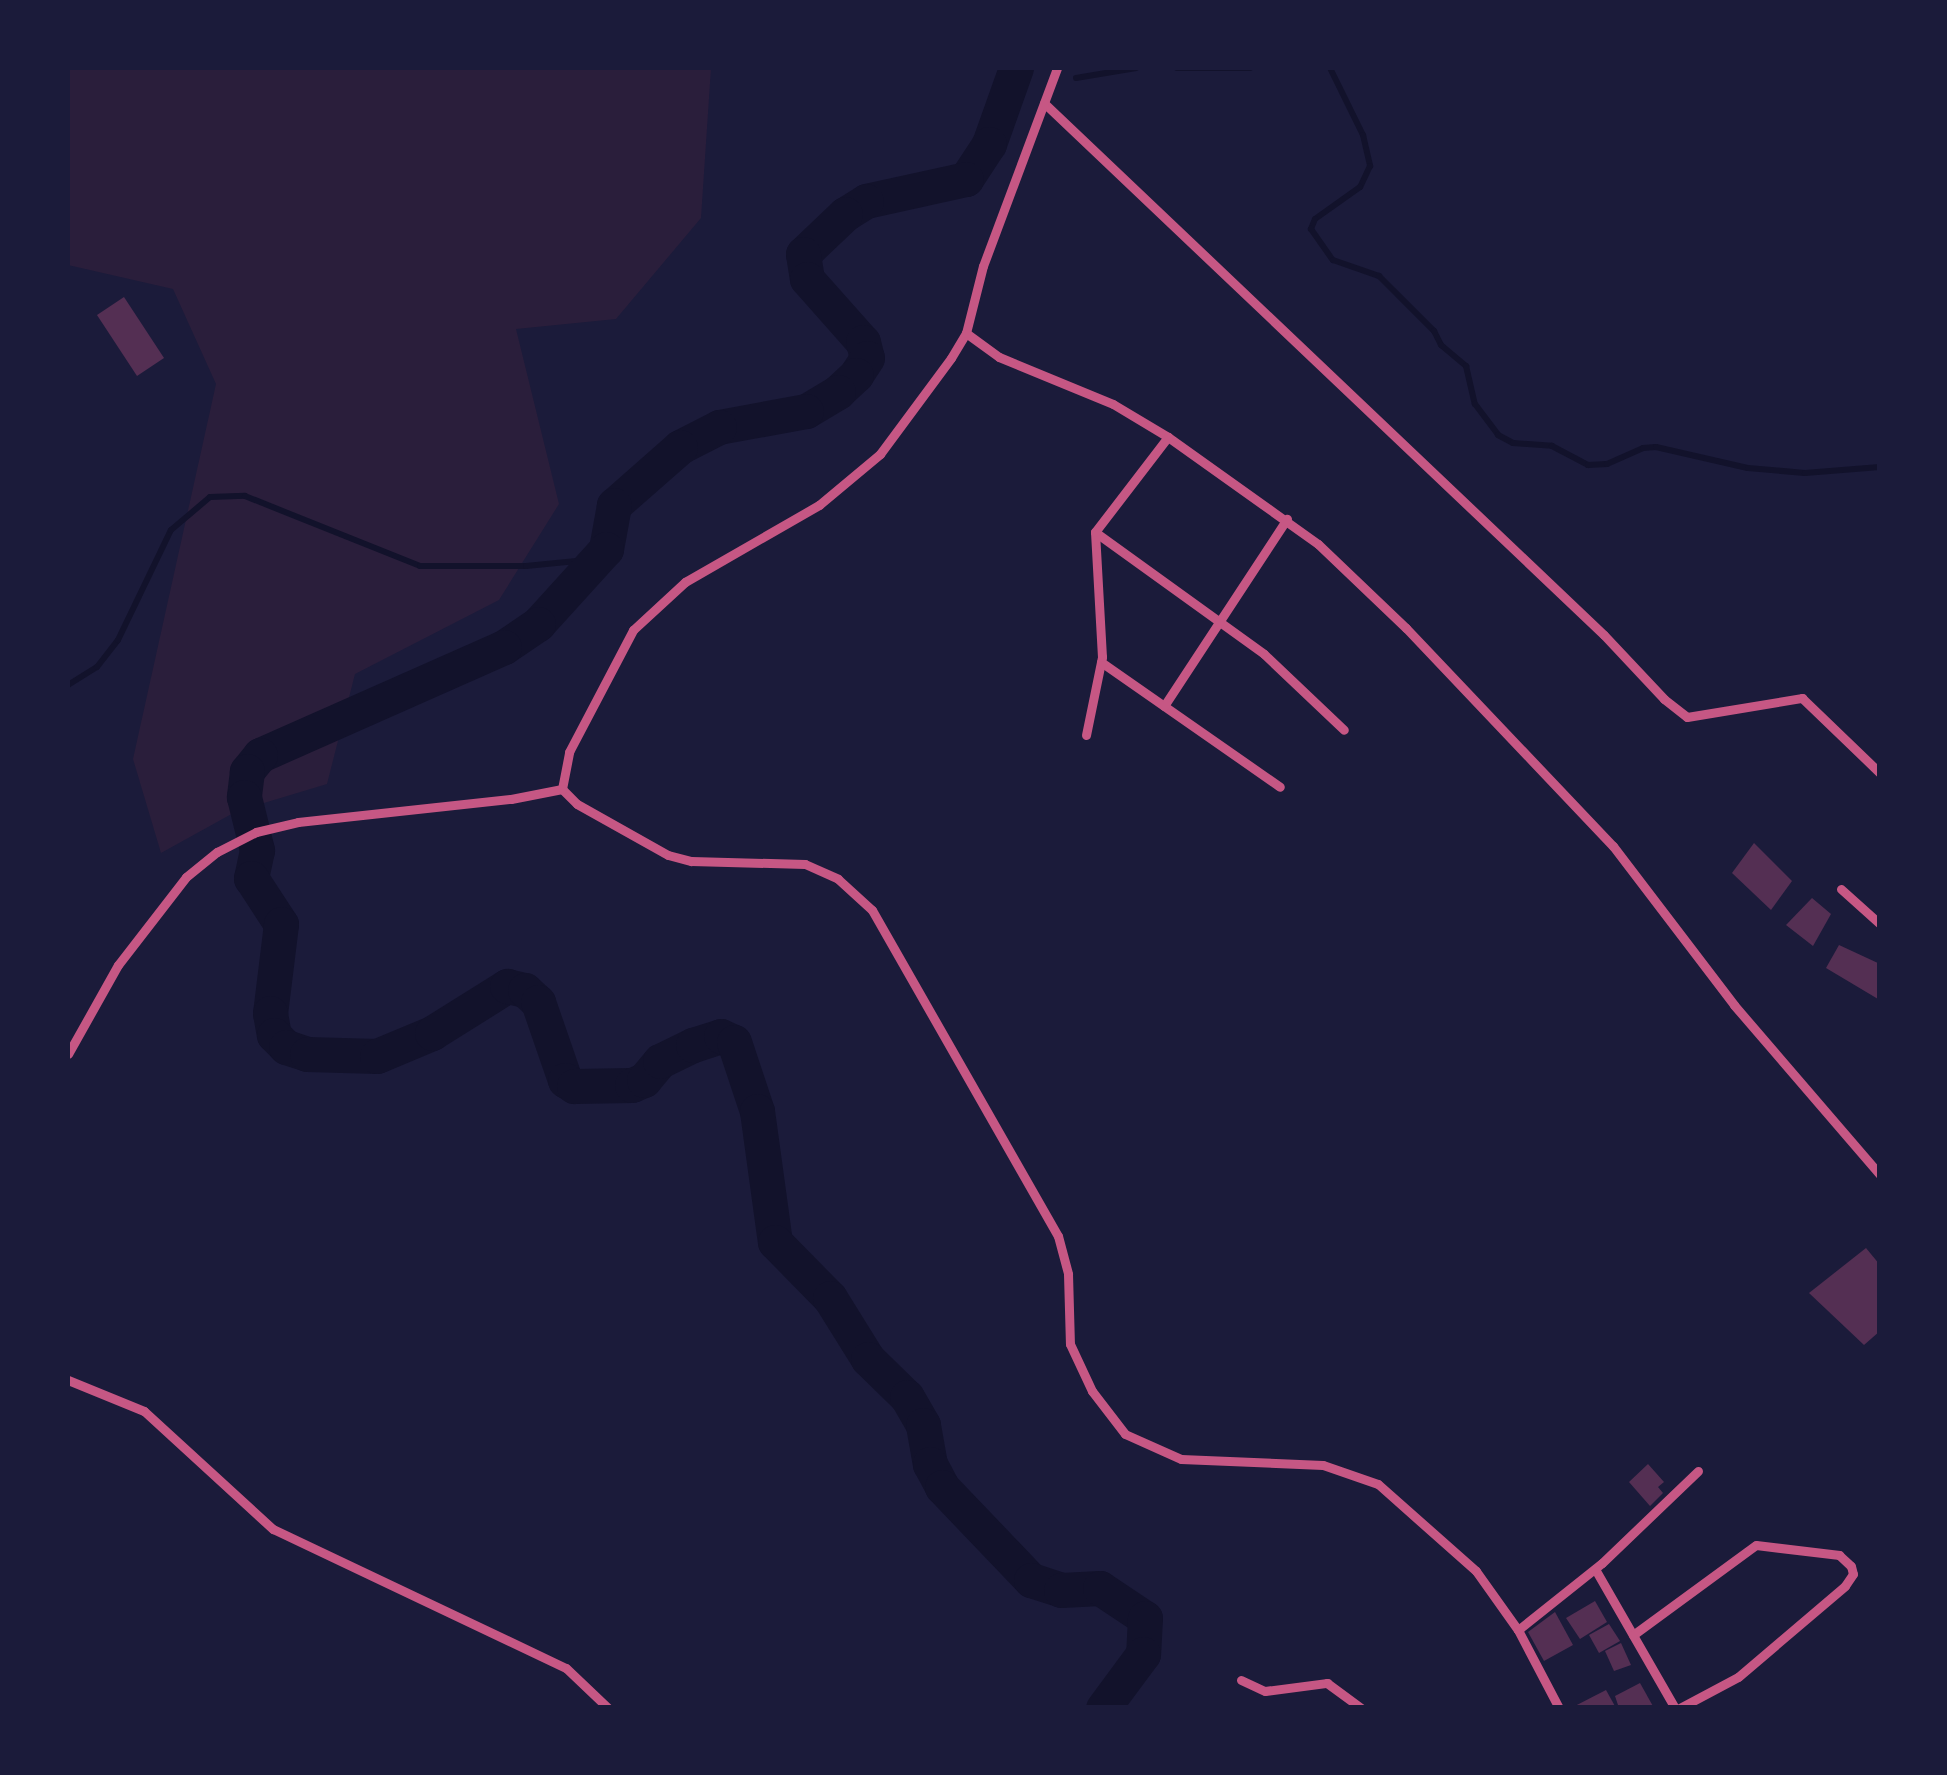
<!DOCTYPE html>
<style>
body{margin:0}
#map{position:relative;width:1947px;height:1775px;overflow:hidden;background:#1b1b3a;font-family:Overpass,sans-serif}
div>[style]{position:absolute}
[style*='--x']{left:calc(var(--x)*1px);top:calc(var(--y)*1px);width:calc(var(--w)*1px);rotate:calc(var(--a)*1deg)}
.green>*{inset:0;background:#2a1e3b}
.stream>*{height:6px;margin:-3px;padding:0 3px;transform-origin:3px;border-radius:3px;background:#12122b}
.river>*{height:35px;margin:-17.5px;padding:0 17.5px;transform-origin:17.5px;border-radius:17.5px;background:#12122b}
.building>*{inset:0;background:#542f53}
.minor>*{height:9px;margin:-4.5px;padding:0 4.5px;transform-origin:4.5px;border-radius:4.5px;background:#c65784}
span{translate:-50% -50%;white-space:nowrap;text-align:center;line-height:1.15;-webkit-text-stroke:8px #1b1b3a;paint-order:stroke}
.frame{position:absolute;inset:0;border:70px solid #1b1b3a;pointer-events:none}
</style>
<div id="map">
<div class="green">
<div style="clip-path:polygon(68px 68px,711px 68px,701px 218px,616px 319px,516px 329px,559px 504px,499px 600px,355px 674px,327px 784px,237px 811px,161px 853px,133px 759px,216px 384px,173px 289px,68px 265px)"></div>
</div>
<div class="stream">
<div style="--x:1177;--y:68;--w:73;--a:0"></div>
<div style="--x:1330;--y:68;--w:75;--a:63.8"></div>
<div style="--x:1363;--y:135;--w:32;--a:77"></div>
<div style="--x:1370;--y:166;--w:23;--a:115"></div>
<div style="--x:1360;--y:187;--w:55;--a:144.6"></div>
<div style="--x:1315;--y:219;--w:11;--a:112"></div>
<div style="--x:1311;--y:229;--w:38;--a:55"></div>
<div style="--x:1333;--y:260;--w:49;--a:19.2"></div>
<div style="--x:1379;--y:276;--w:78;--a:45"></div>
<div style="--x:1434;--y:331;--w:16;--a:63"></div>
<div style="--x:1441;--y:345;--w:33;--a:40"></div>
<div style="--x:1466;--y:366;--w:39;--a:77"></div>
<div style="--x:1475;--y:404;--w:39;--a:53"></div>
<div style="--x:1498;--y:435;--w:17;--a:28"></div>
<div style="--x:1513;--y:443;--w:39;--a:4"></div>
<div style="--x:1552;--y:446;--w:41;--a:27.8"></div>
<div style="--x:1588;--y:465;--w:19;--a:-3"></div>
<div style="--x:1607;--y:464;--w:39;--a:-24"></div>
<div style="--x:1643;--y:448;--w:13;--a:-4"></div>
<div style="--x:1656;--y:447;--w:94;--a:12.9"></div>
<div style="--x:1748;--y:468;--w:57;--a:5"></div>
<div style="--x:1805;--y:473;--w:75;--a:-4.6"></div>
<div style="--x:1076;--y:78;--w:61;--a:-9.5"></div>
<div style="--x:68;--y:685;--w:34;--a:-32"></div>
<div style="--x:97;--y:667;--w:34;--a:-52"></div>
<div style="--x:118;--y:640;--w:122;--a:-64.3"></div>
<div style="--x:171;--y:530;--w:51;--a:-40.2"></div>
<div style="--x:210;--y:497;--w:35;--a:-2"></div>
<div style="--x:245;--y:496;--w:188;--a:21.8"></div>
<div style="--x:420;--y:566;--w:106;--a:0"></div>
<div style="--x:526;--y:566;--w:71;--a:-5.6"></div>
</div>
<div class="river">
<div style="--x:1016;--y:68;--w:81;--a:109.6"></div>
<div style="--x:989;--y:144;--w:42;--a:123.3"></div>
<div style="--x:966;--y:179;--w:102;--a:167.6"></div>
<div style="--x:866;--y:201;--w:25;--a:148"></div>
<div style="--x:845;--y:214;--w:58;--a:136.4"></div>
<div style="--x:803;--y:254;--w:25;--a:81"></div>
<div style="--x:807;--y:279;--w:84;--a:48.4"></div>
<div style="--x:863;--y:342;--w:16;--a:76"></div>
<div style="--x:867;--y:358;--w:20;--a:123"></div>
<div style="--x:856;--y:375;--w:25;--a:137"></div>
<div style="--x:838;--y:392;--w:37;--a:149"></div>
<div style="--x:806;--y:411;--w:88;--a:169.6"></div>
<div style="--x:719;--y:427;--w:44;--a:152.9"></div>
<div style="--x:680;--y:447;--w:88;--a:138.7"></div>
<div style="--x:614;--y:505;--w:45;--a:100.3"></div>
<div style="--x:606;--y:549;--w:101;--a:132.2"></div>
<div style="--x:538;--y:624;--w:41;--a:145.9"></div>
<div style="--x:504;--y:647;--w:267;--a:156.1"></div>
<div style="--x:260;--y:755;--w:21;--a:129"></div>
<div style="--x:247;--y:771;--w:26;--a:97"></div>
<div style="--x:244;--y:797;--w:55;--a:76.2"></div>
<div style="--x:257;--y:850;--w:29;--a:102"></div>
<div style="--x:251;--y:878;--w:55;--a:56.9"></div>
<div style="--x:281;--y:924;--w:90;--a:97"></div>
<div style="--x:270;--y:1013;--w:22;--a:80"></div>
<div style="--x:274;--y:1035;--w:17;--a:45"></div>
<div style="--x:286;--y:1047;--w:22;--a:18"></div>
<div style="--x:307;--y:1054;--w:70;--a:1.6"></div>
<div style="--x:377;--y:1056;--w:60;--a:-22.7"></div>
<div style="--x:432;--y:1033;--w:89;--a:-32.1"></div>
<div style="--x:507;--y:986;--w:18;--a:13"></div>
<div style="--x:525;--y:990;--w:18;--a:43"></div>
<div style="--x:538;--y:1002;--w:83;--a:70.9"></div>
<div style="--x:565;--y:1080;--w:11;--a:34"></div>
<div style="--x:574;--y:1086;--w:58;--a:-1"></div>
<div style="--x:632;--y:1085;--w:13;--a:-23"></div>
<div style="--x:644;--y:1080;--w:25;--a:-50"></div>
<div style="--x:660;--y:1061;--w:37;--a:-26"></div>
<div style="--x:693;--y:1045;--w:29;--a:-18"></div>
<div style="--x:721;--y:1036;--w:14;--a:25"></div>
<div style="--x:734;--y:1042;--w:73;--a:71.6"></div>
<div style="--x:757;--y:1111;--w:132;--a:82.2"></div>
<div style="--x:775;--y:1242;--w:78;--a:45.5"></div>
<div style="--x:830;--y:1298;--w:72;--a:58.1"></div>
<div style="--x:868;--y:1359;--w:54;--a:44.3"></div>
<div style="--x:907;--y:1397;--w:32;--a:60"></div>
<div style="--x:923;--y:1425;--w:40;--a:80"></div>
<div style="--x:930;--y:1464;--w:26;--a:62"></div>
<div style="--x:942;--y:1487;--w:129;--a:46.3"></div>
<div style="--x:1031;--y:1580;--w:32;--a:18"></div>
<div style="--x:1061;--y:1590;--w:39;--a:-3"></div>
<div style="--x:1100;--y:1588;--w:54;--a:33.7"></div>
<div style="--x:1145;--y:1618;--w:36;--a:93"></div>
<div style="--x:1143;--y:1654;--w:67;--a:126.5"></div>
</div>
<div class="building">
<div style="clip-path:polygon(124px 297px,164px 358px,137px 376px,97px 315px)"></div>
<div style="clip-path:polygon(1754px 843px,1792px 881px,1771px 910px,1732px 873px)"></div>
<div style="clip-path:polygon(1812px 898px,1831px 914px,1813px 946px,1786px 925px)"></div>
<div style="clip-path:polygon(1839px 945px,1880px 964px,1878px 999px,1826px 968px)"></div>
<div style="clip-path:polygon(1866px 1248px,1880px 1265px,1880px 1331px,1864px 1345px,1809px 1293px)"></div>
<div style="clip-path:polygon(1648px 1464px,1664px 1482px,1658px 1487px,1663px 1493px,1650px 1506px,1629px 1482px)"></div>
<div style="clip-path:polygon(1595px 1601px,1607px 1622px,1580px 1639px,1566px 1618px)"></div>
<div style="clip-path:polygon(1555px 1612px,1573px 1645px,1544px 1661px,1528px 1632px)"></div>
<div style="clip-path:polygon(1609px 1624px,1620px 1641px,1599px 1653px,1589px 1635px)"></div>
<div style="clip-path:polygon(1621px 1643px,1631px 1665px,1614px 1671px,1605px 1651px)"></div>
<div style="clip-path:polygon(1640px 1683px,1654px 1708px,1619px 1708px,1615px 1696px)"></div>
<div style="clip-path:polygon(1606px 1690px,1616px 1708px,1571px 1708px)"></div>
</div>
<div class="minor">
<div style="--x:1044;--y:103;--w:772;--a:43.53"></div>
<div style="--x:1604;--y:635;--w:88;--a:46.8"></div>
<div style="--x:1664;--y:699;--w:29;--a:38"></div>
<div style="--x:1687;--y:717;--w:117;--a:-9.4"></div>
<div style="--x:1802;--y:698;--w:108;--a:43.9"></div>
<div style="--x:966;--y:333;--w:41;--a:36"></div>
<div style="--x:999;--y:357;--w:123;--a:22.4"></div>
<div style="--x:1113;--y:404;--w:64;--a:31"></div>
<div style="--x:1168;--y:437;--w:184;--a:35.5"></div>
<div style="--x:1318;--y:544;--w:122;--a:43.7"></div>
<div style="--x:1406;--y:628;--w:301;--a:46.5"></div>
<div style="--x:1613;--y:846;--w:200;--a:52.7"></div>
<div style="--x:1734;--y:1005;--w:224;--a:49.3"></div>
<div style="--x:1095;--y:532;--w:208;--a:35.8"></div>
<div style="--x:1264;--y:654;--w:110;--a:43.5"></div>
<div style="--x:1101;--y:662;--w:218;--a:34.9"></div>
<div style="--x:1164;--y:706;--w:224;--a:-56.7"></div>
<div style="--x:1086;--y:735;--w:80;--a:-78.4"></div>
<div style="--x:1102;--y:657;--w:125;--a:-93.2"></div>
<div style="--x:1095;--y:532;--w:120;--a:-52.5"></div>
<div style="--x:562;--y:789;--w:21;--a:45"></div>
<div style="--x:577;--y:804;--w:104;--a:29.3"></div>
<div style="--x:668;--y:855;--w:24;--a:15"></div>
<div style="--x:691;--y:861;--w:114;--a:1.5"></div>
<div style="--x:805;--y:864;--w:36;--a:24"></div>
<div style="--x:838;--y:879;--w:46;--a:42.4"></div>
<div style="--x:872;--y:910;--w:375;--a:60.3"></div>
<div style="--x:1058;--y:1236;--w:39;--a:75"></div>
<div style="--x:1068;--y:1274;--w:70;--a:88.4"></div>
<div style="--x:1070;--y:1344;--w:52;--a:64.9"></div>
<div style="--x:1092;--y:1391;--w:54;--a:52.5"></div>
<div style="--x:1125;--y:1434;--w:61;--a:24.1"></div>
<div style="--x:1181;--y:1459;--w:142;--a:2.4"></div>
<div style="--x:1323;--y:1465;--w:58;--a:19.1"></div>
<div style="--x:1378;--y:1484;--w:131;--a:41.6"></div>
<div style="--x:1476;--y:1571;--w:72;--a:54.6"></div>
<div style="--x:1518;--y:1630;--w:88;--a:62.3"></div>
<div style="--x:562;--y:789;--w:38;--a:-79"></div>
<div style="--x:569;--y:752;--w:138;--a:-62.3"></div>
<div style="--x:633;--y:630;--w:71;--a:-42.7"></div>
<div style="--x:685;--y:582;--w:155;--a:-29.9"></div>
<div style="--x:819;--y:505;--w:80;--a:-39.9"></div>
<div style="--x:880;--y:454;--w:119;--a:-53.5"></div>
<div style="--x:951;--y:358;--w:29;--a:-59"></div>
<div style="--x:966;--y:333;--w:69;--a:-75.8"></div>
<div style="--x:983;--y:266;--w:211;--a:-69.5"></div>
<div style="--x:1841;--y:889;--w:52;--a:41.9"></div>
<div style="--x:68;--y:1054;--w:102;--a:-60.7"></div>
<div style="--x:118;--y:965;--w:111;--a:-52.3"></div>
<div style="--x:186;--y:877;--w:40;--a:-39"></div>
<div style="--x:217;--y:852;--w:44;--a:-27.1"></div>
<div style="--x:256;--y:832;--w:43;--a:-13.4"></div>
<div style="--x:298;--y:822;--w:214;--a:-6.2"></div>
<div style="--x:511;--y:799;--w:52;--a:-11.1"></div>
<div style="--x:68;--y:1380;--w:82;--a:22.2"></div>
<div style="--x:144;--y:1411;--w:175;--a:42.5"></div>
<div style="--x:273;--y:1529;--w:324;--a:25.4"></div>
<div style="--x:566;--y:1668;--w:58;--a:43.6"></div>
<div style="--x:1595;--y:1569;--w:160;--a:60.1"></div>
<div style="--x:1518;--y:1630;--w:107;--a:-38.6"></div>
<div style="--x:1602;--y:1563;--w:133;--a:-43.8"></div>
<div style="--x:1633;--y:1635;--w:152;--a:-36.2"></div>
<div style="--x:1756;--y:1545;--w:84;--a:6.9"></div>
<div style="--x:1839;--y:1555;--w:16;--a:43"></div>
<div style="--x:1851;--y:1566;--w:8;--a:76"></div>
<div style="--x:1853;--y:1574;--w:14;--a:124"></div>
<div style="--x:1845;--y:1586;--w:140;--a:139.6"></div>
<div style="--x:1738;--y:1677;--w:66;--a:151.9"></div>
<div style="--x:1241;--y:1680;--w:26;--a:25"></div>
<div style="--x:1265;--y:1691;--w:63;--a:-7.4"></div>
<div style="--x:1327;--y:1683;--w:42;--a:36.3"></div>
</div>
<div class="frame"></div>
</div>
